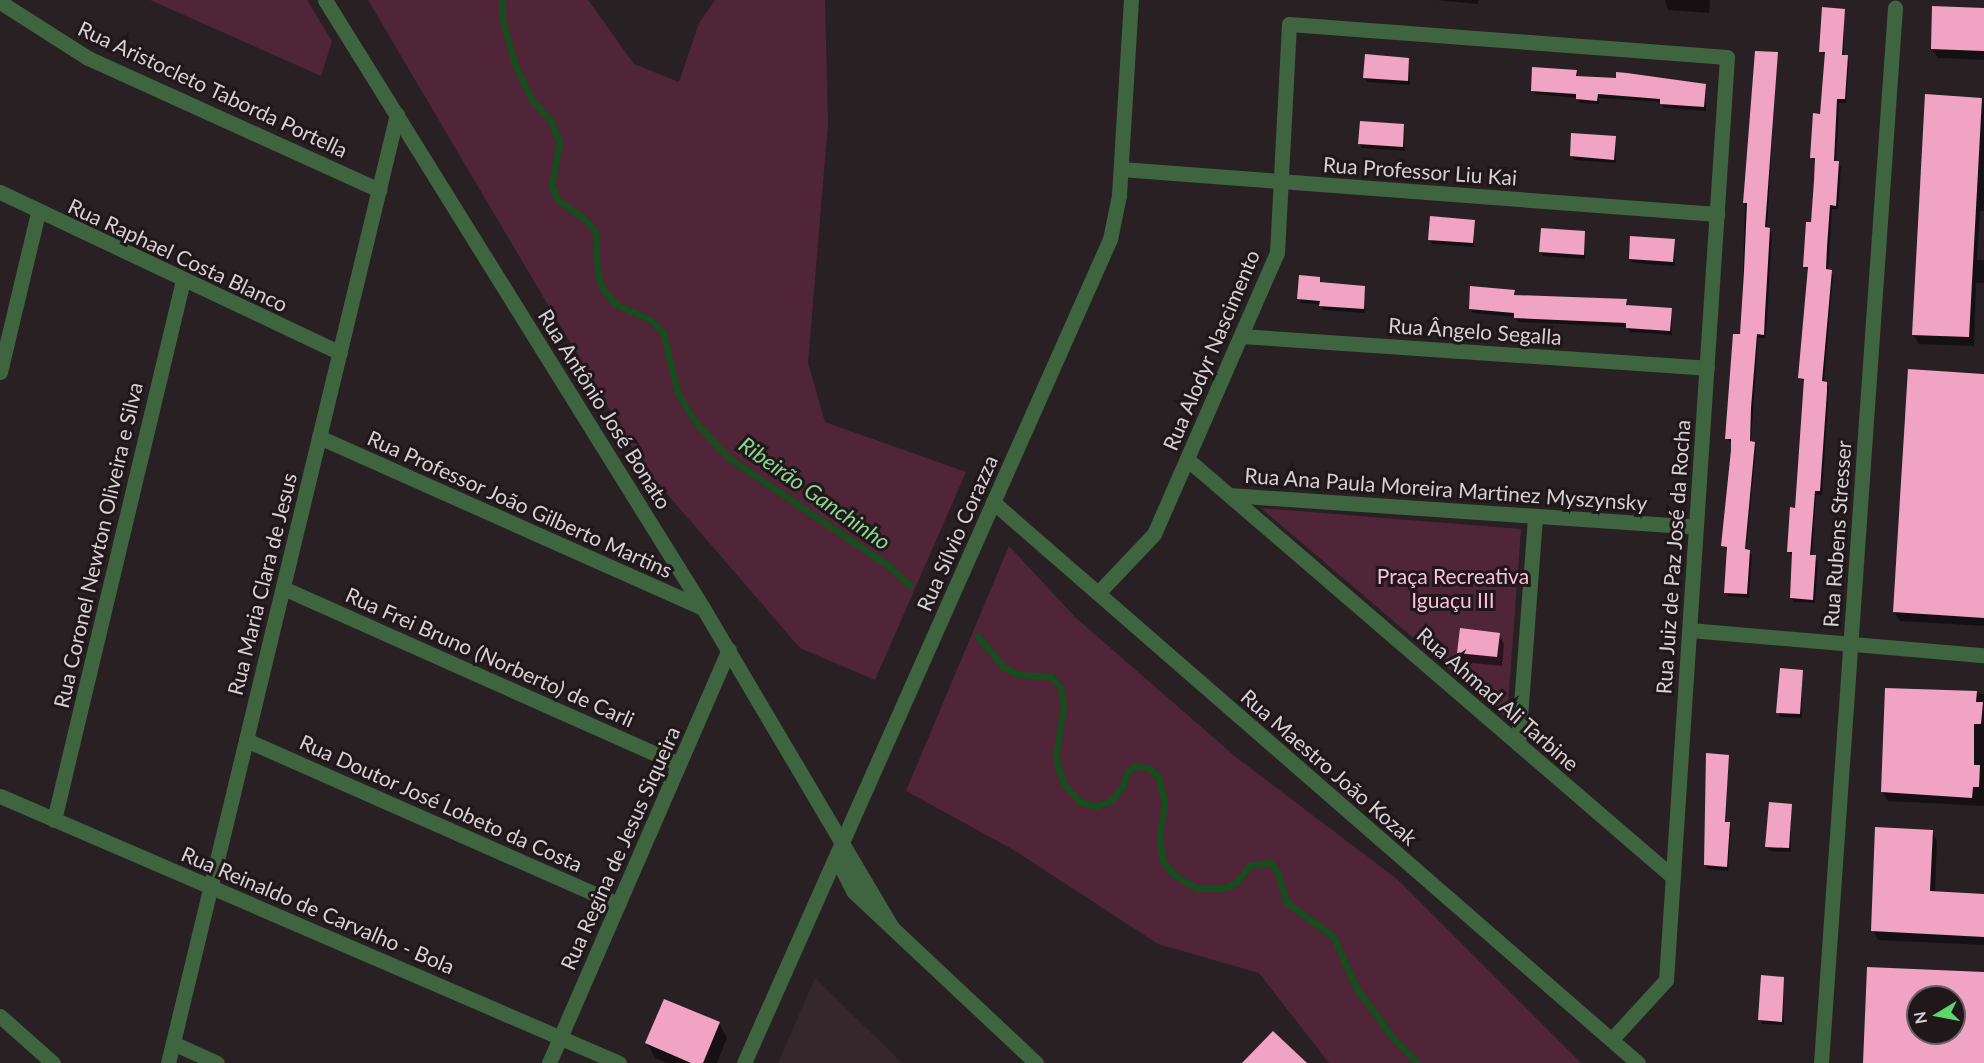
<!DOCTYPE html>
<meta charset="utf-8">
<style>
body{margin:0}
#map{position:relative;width:1984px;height:1063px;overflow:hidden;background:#292023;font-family:Lato,sans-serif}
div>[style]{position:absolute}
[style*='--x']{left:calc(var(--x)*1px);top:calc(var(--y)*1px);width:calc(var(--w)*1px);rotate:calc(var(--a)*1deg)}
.built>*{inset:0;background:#36272d}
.green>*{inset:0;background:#4f2537}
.shadow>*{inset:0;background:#0007}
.stream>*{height:6px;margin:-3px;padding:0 3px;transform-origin:3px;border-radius:3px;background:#154e1d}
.building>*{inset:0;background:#f0a3c2}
.street>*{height:15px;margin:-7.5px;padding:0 7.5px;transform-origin:7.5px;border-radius:7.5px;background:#3f6440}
span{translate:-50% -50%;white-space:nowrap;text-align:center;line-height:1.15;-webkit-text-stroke:6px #1f171a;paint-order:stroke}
.street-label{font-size:21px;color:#d7d1d3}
.park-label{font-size:21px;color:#fdbfd6}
.water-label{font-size:22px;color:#89d78d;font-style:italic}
.north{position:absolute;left:1906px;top:985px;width:60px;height:60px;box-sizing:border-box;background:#1f171a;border:2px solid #696164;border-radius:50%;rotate:260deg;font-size:16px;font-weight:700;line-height:24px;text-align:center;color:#d7d1d3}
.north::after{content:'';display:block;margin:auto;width:21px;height:27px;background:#5fd56b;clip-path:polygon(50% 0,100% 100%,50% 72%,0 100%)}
</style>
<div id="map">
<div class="built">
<div style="clip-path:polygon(815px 978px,902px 1063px,778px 1063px)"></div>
</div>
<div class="green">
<div style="clip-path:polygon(150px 0,307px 0,332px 41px,321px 76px)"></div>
<div style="clip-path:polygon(368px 0,588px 0,634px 64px,679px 82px,699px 23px,715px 0,825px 0,828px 123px,808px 363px,825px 422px,966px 472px,875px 680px,800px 648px,643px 466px)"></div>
<div style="clip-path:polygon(1261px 508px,1521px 529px,1507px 718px)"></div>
<div style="clip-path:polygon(1009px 546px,1076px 618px,1237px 758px,1397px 879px,1581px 1063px,1329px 1063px,1259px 973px,1158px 944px,1012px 849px,906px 791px)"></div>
</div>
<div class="shadow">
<div style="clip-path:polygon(1436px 0,1478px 0,1478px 4px)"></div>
<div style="clip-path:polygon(1665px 0,1710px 0,1709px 13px,1668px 10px)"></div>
<div style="clip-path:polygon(1844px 10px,1844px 56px,1849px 61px,1846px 103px,1839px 103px,1836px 162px,1841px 167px,1838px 209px,1832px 209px,1828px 271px,1833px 275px,1824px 383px,1829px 387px,1822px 495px,1816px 494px,1812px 556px,1818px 561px,1815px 603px,1794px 602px,1791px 598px,1793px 556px,1788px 552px,1797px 509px,1805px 382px,1800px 378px,1809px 271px,1804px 266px,1813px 224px,1816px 162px,1811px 157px,1822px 115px,1826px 56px,1820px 51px)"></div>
<div style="clip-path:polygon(1984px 10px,1984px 60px,1938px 58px,1932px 49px)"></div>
<div style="clip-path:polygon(1777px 54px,1767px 229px,1772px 233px,1767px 320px,1765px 338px,1758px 338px,1751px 443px,1756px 447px,1746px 551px,1752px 555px,1749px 598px,1728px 596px,1726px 592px,1728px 551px,1723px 546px,1732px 443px,1727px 438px,1741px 336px,1745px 203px)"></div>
<div style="clip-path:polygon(1409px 59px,1410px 85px,1367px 82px,1365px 78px)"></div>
<div style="clip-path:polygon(1576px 71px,1578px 77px,1705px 85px,1706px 111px,1664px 108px,1661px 102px,1599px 98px,1599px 104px,1580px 103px,1577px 98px,1535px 94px,1532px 90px)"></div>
<div style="clip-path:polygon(1926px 96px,1984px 98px,1984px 211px,1980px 211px,1977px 260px,1984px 260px,1984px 283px,1976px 283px,1974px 346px,1919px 344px,1913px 335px)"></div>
<div style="clip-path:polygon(1404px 125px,1405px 151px,1362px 148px,1360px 144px)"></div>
<div style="clip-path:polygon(1615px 138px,1616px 163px,1574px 160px,1571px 156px)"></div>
<div style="clip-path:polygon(1474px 221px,1474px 247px,1432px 244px,1430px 239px)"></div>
<div style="clip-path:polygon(1584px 233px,1585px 259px,1543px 256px,1541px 252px)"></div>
<div style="clip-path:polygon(1674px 240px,1675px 266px,1633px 263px,1630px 259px)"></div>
<div style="clip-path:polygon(1319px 279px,1322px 283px,1364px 287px,1365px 313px,1323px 310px,1321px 304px,1301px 303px,1299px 299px)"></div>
<div style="clip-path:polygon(1514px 291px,1517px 297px,1626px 300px,1628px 306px,1671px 309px,1672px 335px,1630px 332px,1627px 327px,1518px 322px,1515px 317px,1473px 313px,1470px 309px)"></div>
<div style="clip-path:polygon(1909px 371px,1984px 373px,1984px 626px,1900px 621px,1894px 612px)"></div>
<div style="clip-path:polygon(1499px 634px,1504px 644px,1502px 666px,1464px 662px,1458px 653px)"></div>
<div style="clip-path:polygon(1802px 671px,1802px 718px,1780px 717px,1778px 712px)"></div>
<div style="clip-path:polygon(1886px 690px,1984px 694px,1984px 806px,1888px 801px,1882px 791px)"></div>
<div style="clip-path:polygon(1728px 756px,1726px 824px,1731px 828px,1728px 871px,1708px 869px,1705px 865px)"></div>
<div style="clip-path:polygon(1791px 805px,1791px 852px,1769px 851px,1767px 847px)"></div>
<div style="clip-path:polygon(1932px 832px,1937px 841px,1935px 893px,1984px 895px,1984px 945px,1878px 940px,1873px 930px)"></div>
<div style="clip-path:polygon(1783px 978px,1784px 1025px,1762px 1024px,1760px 1020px)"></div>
<div style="clip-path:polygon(719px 1023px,727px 1038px,717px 1063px,668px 1063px,655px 1058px,647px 1043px)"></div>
</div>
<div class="stream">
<div style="--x:502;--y:0;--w:17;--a:90"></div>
<div style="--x:502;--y:17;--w:49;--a:74.5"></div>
<div style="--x:515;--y:64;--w:40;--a:65"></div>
<div style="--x:532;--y:100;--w:26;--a:47"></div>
<div style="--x:550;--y:119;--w:26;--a:67"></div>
<div style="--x:560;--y:143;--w:44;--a:100.5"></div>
<div style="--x:552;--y:186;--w:15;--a:67"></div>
<div style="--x:558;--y:200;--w:37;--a:36"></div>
<div style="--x:588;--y:222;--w:14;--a:54"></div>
<div style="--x:596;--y:233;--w:42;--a:87.3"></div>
<div style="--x:598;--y:275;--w:15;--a:70"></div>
<div style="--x:603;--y:289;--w:19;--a:51"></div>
<div style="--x:615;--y:304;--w:41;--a:24.7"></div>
<div style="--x:652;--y:321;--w:18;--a:47"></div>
<div style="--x:664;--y:334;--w:61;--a:76.7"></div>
<div style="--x:678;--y:393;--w:35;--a:59"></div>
<div style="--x:696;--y:423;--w:50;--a:46.6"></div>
<div style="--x:730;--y:459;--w:189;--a:34"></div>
<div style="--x:887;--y:565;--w:31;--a:42"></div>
<div style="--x:978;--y:636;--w:41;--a:50.9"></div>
<div style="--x:1004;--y:668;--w:17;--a:24"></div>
<div style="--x:1020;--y:675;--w:31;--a:4"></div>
<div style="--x:1051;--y:677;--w:14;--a:45"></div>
<div style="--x:1061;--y:687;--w:19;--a:81"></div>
<div style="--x:1064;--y:706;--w:54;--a:98.6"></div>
<div style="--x:1056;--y:759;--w:26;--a:72"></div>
<div style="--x:1064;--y:784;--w:24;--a:48"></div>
<div style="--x:1080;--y:802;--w:18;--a:16"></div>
<div style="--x:1097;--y:807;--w:15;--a:-23"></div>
<div style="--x:1111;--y:801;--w:18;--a:-49"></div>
<div style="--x:1123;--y:787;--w:16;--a:-72"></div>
<div style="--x:1128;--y:772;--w:9;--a:-36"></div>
<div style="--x:1135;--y:767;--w:14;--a:4"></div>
<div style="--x:1149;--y:768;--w:13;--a:42"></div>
<div style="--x:1159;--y:777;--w:28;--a:77"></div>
<div style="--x:1165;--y:804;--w:30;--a:99"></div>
<div style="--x:1160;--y:834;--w:27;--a:84"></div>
<div style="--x:1163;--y:861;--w:16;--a:52"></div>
<div style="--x:1173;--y:874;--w:28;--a:32"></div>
<div style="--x:1197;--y:889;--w:25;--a:0"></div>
<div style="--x:1222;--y:889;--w:16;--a:-22"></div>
<div style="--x:1237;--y:883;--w:21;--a:-53"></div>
<div style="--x:1250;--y:866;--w:21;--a:-8"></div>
<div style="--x:1271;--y:863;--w:12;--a:55"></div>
<div style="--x:1278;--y:873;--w:31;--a:73"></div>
<div style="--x:1287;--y:903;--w:57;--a:35.7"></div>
<div style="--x:1333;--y:936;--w:56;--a:65.7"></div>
<div style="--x:1356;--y:987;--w:63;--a:54"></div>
<div style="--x:1393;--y:1038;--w:35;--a:46"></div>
</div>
<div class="building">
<div style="clip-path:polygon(1932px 6px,1984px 8px,1984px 51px,1931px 49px)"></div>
<div style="clip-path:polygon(1822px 7px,1845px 9px,1842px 55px,1848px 55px,1845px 99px,1837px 99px,1834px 161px,1839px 161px,1836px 206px,1830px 205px,1827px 247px,1826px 269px,1832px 270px,1822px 381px,1827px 382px,1827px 391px,1820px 491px,1815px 491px,1810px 555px,1816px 555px,1813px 600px,1790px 598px,1792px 552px,1787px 552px,1790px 507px,1795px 508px,1804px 379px,1798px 378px,1808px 267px,1803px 267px,1806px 222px,1811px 222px,1814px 181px,1815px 158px,1810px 158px,1813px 113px,1820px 114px,1825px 52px,1819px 52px)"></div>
<div style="clip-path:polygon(1755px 51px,1778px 52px,1765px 227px,1770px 228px,1765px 314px,1764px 335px,1757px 334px,1751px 408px,1750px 441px,1755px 442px,1745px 549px,1750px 550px,1747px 594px,1724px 593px,1727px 547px,1721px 546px,1731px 450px,1731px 439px,1725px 439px,1733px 334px,1740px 334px,1744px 271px,1747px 203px,1743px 203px,1744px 191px)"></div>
<div style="clip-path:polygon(1365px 54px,1409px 58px,1408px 81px,1363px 78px)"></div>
<div style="clip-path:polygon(1532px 67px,1577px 70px,1576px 76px,1616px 78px,1616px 72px,1627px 73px,1706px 84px,1704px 107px,1660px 104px,1660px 99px,1598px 94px,1597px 101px,1576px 99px,1576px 94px,1531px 91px)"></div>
<div style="clip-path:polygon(1925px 94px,1982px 98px,1969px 337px,1912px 335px)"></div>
<div style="clip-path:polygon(1360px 121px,1404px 124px,1403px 147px,1358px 144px)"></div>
<div style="clip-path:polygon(1571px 133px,1616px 136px,1614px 160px,1570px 156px)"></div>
<div style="clip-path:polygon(1430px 216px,1475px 220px,1473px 243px,1428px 240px)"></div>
<div style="clip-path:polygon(1541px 228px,1585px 231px,1584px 255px,1539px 252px)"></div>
<div style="clip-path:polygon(1630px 236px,1675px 239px,1673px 262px,1629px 259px)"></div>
<div style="clip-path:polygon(1299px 275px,1320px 277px,1320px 282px,1365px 286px,1364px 309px,1319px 306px,1320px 301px,1297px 299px)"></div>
<div style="clip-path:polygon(1470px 286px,1515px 290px,1514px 295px,1627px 299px,1626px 305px,1672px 308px,1670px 331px,1626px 328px,1626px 323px,1514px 318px,1514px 313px,1469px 309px)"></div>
<div style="clip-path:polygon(1908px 369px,1984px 374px,1984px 618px,1893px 612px)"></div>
<div style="clip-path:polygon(1460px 628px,1500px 633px,1497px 657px,1457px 653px)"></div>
<div style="clip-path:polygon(1780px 668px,1803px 670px,1800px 714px,1776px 713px)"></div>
<div style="clip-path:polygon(1885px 688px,1977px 691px,1976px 702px,1983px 702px,1981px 724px,1974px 724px,1974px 765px,1980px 765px,1979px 787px,1973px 787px,1972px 798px,1881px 792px)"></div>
<div style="clip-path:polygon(1706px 753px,1729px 755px,1725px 822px,1730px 822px,1727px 867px,1704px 865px)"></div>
<div style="clip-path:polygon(1769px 802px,1792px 804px,1789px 848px,1765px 847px)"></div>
<div style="clip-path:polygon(1875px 827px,1933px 830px,1930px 891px,1984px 894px,1984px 937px,1871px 931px)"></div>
<div style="clip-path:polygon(evenodd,1867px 967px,1984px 972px,1984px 1063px,1863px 1063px,1867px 967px,1918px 997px,1954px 997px,1954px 1033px,1918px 1033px,1918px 997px)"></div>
<div style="clip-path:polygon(1761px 975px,1784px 977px,1782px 1022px,1758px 1020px)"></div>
<div style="clip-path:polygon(664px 999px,720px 1022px,703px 1063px,691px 1063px,645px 1043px)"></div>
<div style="clip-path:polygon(1273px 1031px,1307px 1063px,1242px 1063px)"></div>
</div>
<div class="street">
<div style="--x:325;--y:0;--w:716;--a:58.13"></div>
<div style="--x:703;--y:608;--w:371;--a:59.4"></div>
<div style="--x:0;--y:2;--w:104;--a:32.5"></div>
<div style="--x:88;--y:58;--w:320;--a:24.4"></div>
<div style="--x:1121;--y:169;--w:598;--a:4.32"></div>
<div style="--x:0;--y:192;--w:376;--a:25.3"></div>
<div style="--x:1241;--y:336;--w:467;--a:3.9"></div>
<div style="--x:0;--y:372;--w:163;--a:-76.6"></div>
<div style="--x:319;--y:437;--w:420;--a:24"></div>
<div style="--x:1187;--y:459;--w:641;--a:40.7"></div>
<div style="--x:1229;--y:495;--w:468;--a:3.9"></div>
<div style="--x:993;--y:502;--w:855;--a:41.02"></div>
<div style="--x:283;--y:588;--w:433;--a:24"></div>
<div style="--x:1098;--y:593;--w:81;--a:-46.5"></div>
<div style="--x:1154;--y:534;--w:307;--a:-66.4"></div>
<div style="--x:1277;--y:253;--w:229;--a:-87"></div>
<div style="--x:1289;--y:24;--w:439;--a:4.3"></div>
<div style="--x:1727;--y:57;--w:925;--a:93.78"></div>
<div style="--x:1666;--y:980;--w:81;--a:132.5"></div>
<div style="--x:1690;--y:630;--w:295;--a:4.9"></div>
<div style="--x:246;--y:740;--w:407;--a:23.8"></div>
<div style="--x:1518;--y:744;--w:229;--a:-85.7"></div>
<div style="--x:0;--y:796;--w:674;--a:23.33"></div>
<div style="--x:54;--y:820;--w:555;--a:-76.56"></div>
<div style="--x:840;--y:851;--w:14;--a:90"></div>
<div style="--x:840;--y:865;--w:30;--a:63"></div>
<div style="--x:854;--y:892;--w:250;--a:43.2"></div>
<div style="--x:0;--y:1016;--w:71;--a:41.6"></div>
<div style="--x:173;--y:1043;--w:48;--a:24.4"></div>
<div style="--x:168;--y:1063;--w:976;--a:-76.43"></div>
<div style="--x:549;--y:1063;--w:451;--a:-66.5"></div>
<div style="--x:744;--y:1063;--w:902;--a:-66.05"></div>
<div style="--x:1110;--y:239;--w:45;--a:-78.4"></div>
<div style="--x:1119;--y:195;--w:195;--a:-86.5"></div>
<div style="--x:1821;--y:1063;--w:1058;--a:-85.99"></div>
</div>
<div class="street-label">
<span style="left:213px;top:89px;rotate:25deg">Rua Aristocleto Taborda Portella</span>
<span style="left:1420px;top:171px;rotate:4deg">Rua Professor Liu Kai</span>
<span style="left:178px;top:255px;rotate:25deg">Rua Raphael Costa Blanco</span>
<span style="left:1475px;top:331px;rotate:4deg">Rua Ângelo Segalla</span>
<span style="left:1211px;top:350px;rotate:-67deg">Rua Alodyr Nascimento</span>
<span style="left:605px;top:409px;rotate:58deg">Rua Antônio José Bonato</span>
<span style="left:1446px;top:489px;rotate:4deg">Rua Ana Paula Moreira Martinez Myszynsky</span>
<span style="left:520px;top:504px;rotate:24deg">Rua Professor João Gilberto Martins</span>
<span style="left:957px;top:533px;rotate:-66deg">Rua Sílvio Corazza</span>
<span style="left:1837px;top:534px;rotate:-86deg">Rua Rubens Stresser</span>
<span style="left:98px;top:545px;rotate:-77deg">Rua Coronel Newton Oliveira e Silva</span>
<span style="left:1673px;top:557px;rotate:-86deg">Rua Juiz de Paz José da Rocha</span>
<span style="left:262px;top:584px;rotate:-76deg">Rua Maria Clara de Jesus</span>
<span style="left:490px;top:657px;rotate:24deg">Rua Frei Bruno (Norberto) de Carli</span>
<span style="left:1498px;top:699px;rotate:41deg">Rua Ahmad Ali Tarbine</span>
<span style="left:1329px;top:767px;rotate:41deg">Rua Maestro João Kozak</span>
<span style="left:441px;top:803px;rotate:24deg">Rua Doutor José Lobeto da Costa</span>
<span style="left:620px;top:848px;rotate:-66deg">Rua Regina de Jesus Siqueira</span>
<span style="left:318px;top:910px;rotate:23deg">Rua Reinaldo de Carvalho - Bola</span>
</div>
<div class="park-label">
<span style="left:1453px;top:588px">Praça Recreativa<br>Iguaçu III</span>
</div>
<div class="water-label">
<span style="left:815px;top:493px;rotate:35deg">Ribeirão Ganchinho</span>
</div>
<div class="north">N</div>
</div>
